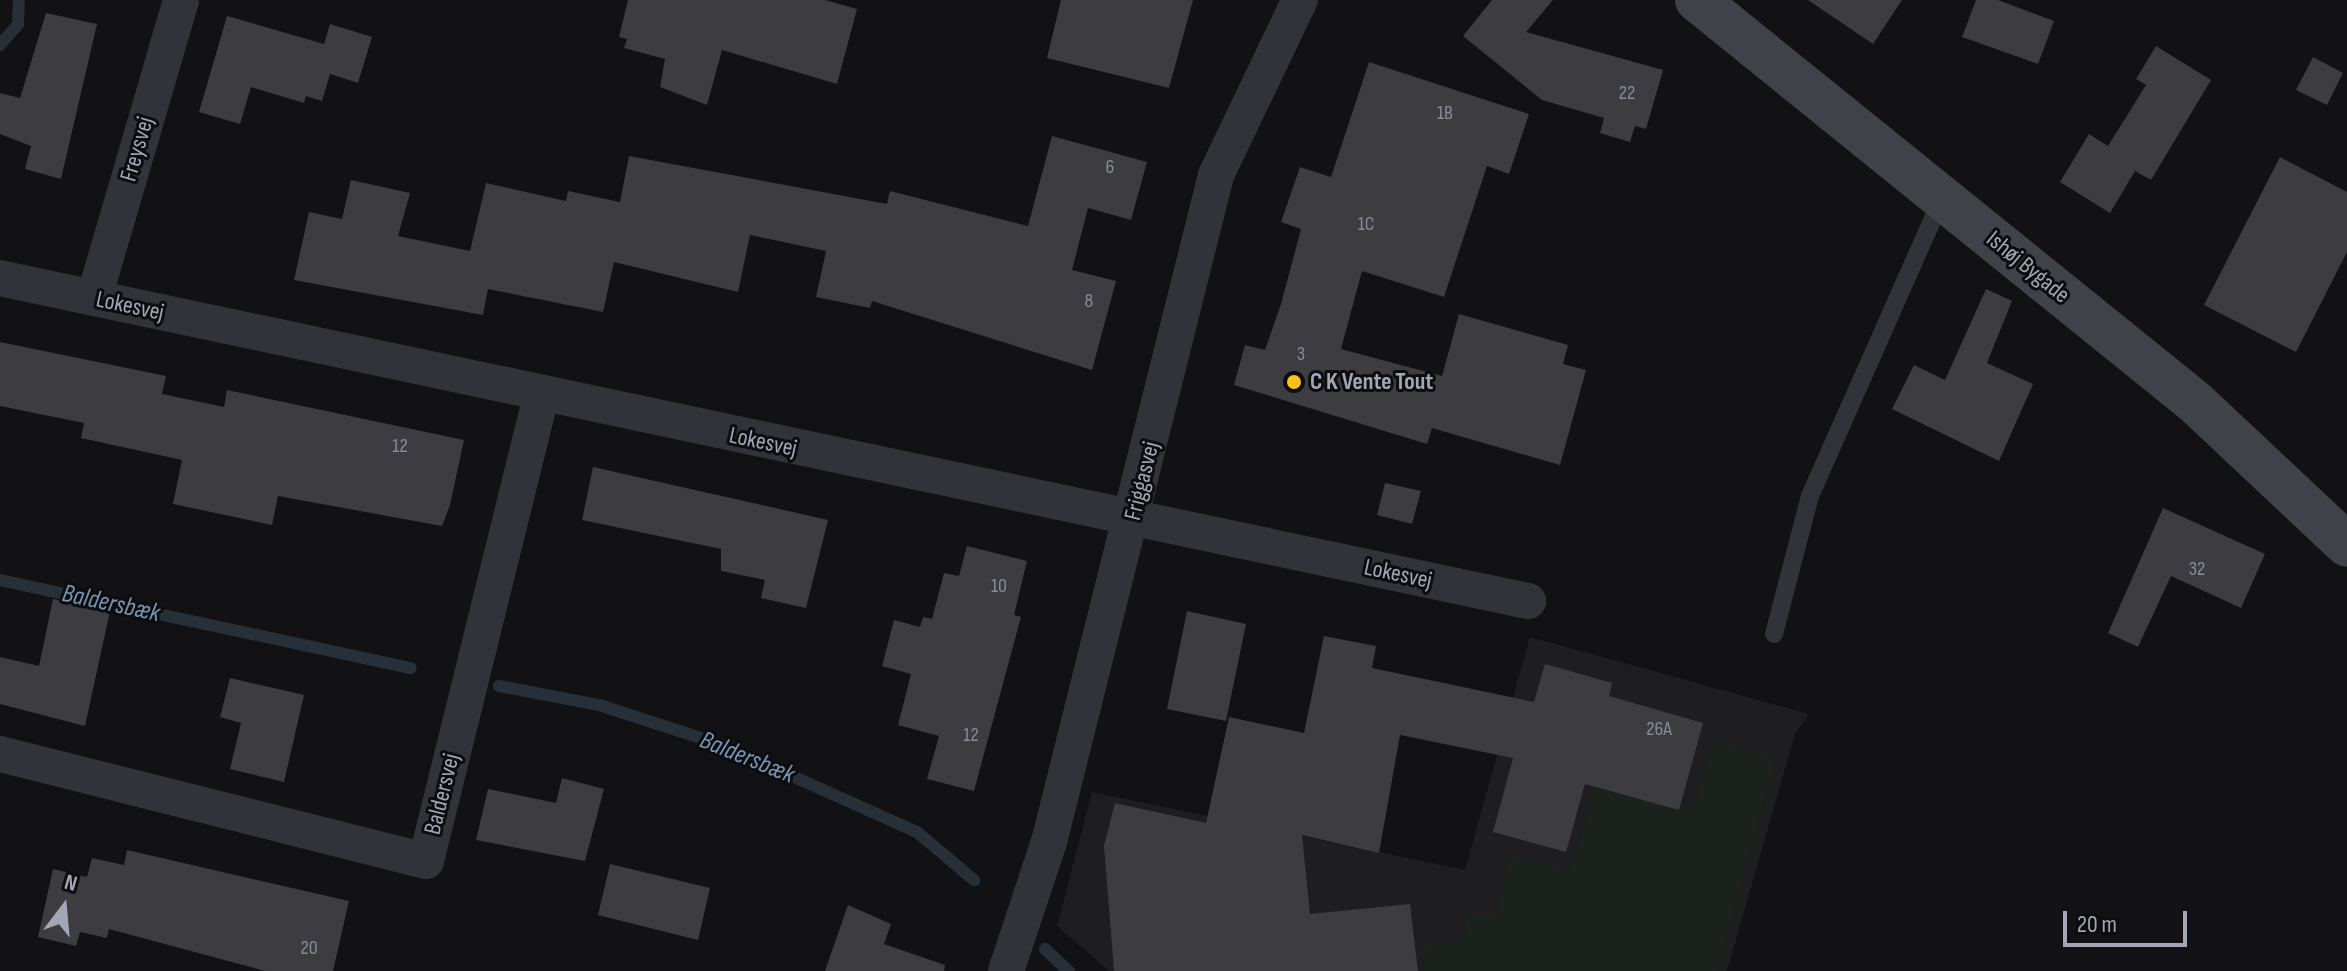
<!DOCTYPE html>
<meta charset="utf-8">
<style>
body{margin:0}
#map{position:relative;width:2347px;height:971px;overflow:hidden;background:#121214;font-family:"Sofia Sans Condensed",sans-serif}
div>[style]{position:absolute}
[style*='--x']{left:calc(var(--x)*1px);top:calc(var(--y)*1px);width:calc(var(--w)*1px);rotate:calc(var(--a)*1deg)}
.built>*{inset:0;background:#1e1e21}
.green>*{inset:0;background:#1a221b}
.stream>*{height:12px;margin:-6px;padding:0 6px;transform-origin:6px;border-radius:6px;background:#273038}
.building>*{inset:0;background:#3c3c41}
.lane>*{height:18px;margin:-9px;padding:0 9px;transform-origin:9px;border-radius:9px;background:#323339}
.street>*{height:36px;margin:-18px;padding:0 18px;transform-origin:18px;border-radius:18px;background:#323339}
.secondary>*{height:44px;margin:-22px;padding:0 22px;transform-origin:22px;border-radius:22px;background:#404249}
.dots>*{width:22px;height:22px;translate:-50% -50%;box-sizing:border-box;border:4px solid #0d0d0f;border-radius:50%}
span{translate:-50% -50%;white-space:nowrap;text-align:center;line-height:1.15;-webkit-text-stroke:6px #0d0d0f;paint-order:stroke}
.number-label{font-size:20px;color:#888c98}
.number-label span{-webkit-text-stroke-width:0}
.street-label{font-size:24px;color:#a2a7b5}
.poi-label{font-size:24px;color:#a2a7b5;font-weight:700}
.left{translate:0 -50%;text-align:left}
.water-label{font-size:26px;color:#7694b4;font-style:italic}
.north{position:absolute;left:24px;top:867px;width:80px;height:80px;-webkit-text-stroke:6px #0d0d0f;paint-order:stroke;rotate:16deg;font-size:22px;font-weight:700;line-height:32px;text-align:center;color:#a2a7b5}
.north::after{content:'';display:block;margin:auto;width:28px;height:36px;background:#a2a7b5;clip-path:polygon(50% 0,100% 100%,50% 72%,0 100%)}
.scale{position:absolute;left:2063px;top:911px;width:124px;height:36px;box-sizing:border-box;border:4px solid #a2a7b5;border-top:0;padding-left:10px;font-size:24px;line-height:28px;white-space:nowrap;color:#a2a7b5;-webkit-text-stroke:6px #0d0d0f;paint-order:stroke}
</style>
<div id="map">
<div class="built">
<div style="clip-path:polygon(1530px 637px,1809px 714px,1795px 734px,1727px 971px,1109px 971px,1057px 926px,1092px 792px,1465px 870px)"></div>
</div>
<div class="green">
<div style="clip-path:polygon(1712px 741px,1776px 758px,1717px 971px,1424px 971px,1423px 947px,1466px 939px,1464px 916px,1496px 915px,1510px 857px,1571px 870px,1596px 784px,1694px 809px)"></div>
</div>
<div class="stream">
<div style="--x:0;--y:45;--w:28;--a:-49"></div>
<div style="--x:18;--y:24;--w:24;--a:-88"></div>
<div style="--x:0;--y:580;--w:420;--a:12.1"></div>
<div style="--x:499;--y:686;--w:102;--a:10.8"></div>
<div style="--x:599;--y:705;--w:130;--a:17.9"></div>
<div style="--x:723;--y:745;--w:213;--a:24.2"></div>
<div style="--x:917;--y:832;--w:75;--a:40.1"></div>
<div style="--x:1045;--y:949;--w:33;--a:43"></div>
</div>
<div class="building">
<div style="clip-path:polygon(628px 0,825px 0,857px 9px,837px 84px,722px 50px,707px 105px,660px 87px,665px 59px,624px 48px,627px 39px,619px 37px)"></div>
<div style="clip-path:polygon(1061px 0,1193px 0,1169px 88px,1047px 58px)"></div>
<div style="clip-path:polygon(1492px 0,1553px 0,1526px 32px,1663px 70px,1646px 129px,1635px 126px,1630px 142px,1600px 133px,1604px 118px,1542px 100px,1463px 36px)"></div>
<div style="clip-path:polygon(1808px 0,1902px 0,1873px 44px)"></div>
<div style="clip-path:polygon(1976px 0,1998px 0,2054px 21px,2038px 64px,1962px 37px)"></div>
<div style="clip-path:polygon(46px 13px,97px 24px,61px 179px,25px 169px,31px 146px,0 134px,0 93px,20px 98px)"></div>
<div style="clip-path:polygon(227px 16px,324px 44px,330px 24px,372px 37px,358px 83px,330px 74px,322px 101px,306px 96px,304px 103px,251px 87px,240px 124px,199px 112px)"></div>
<div style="clip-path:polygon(2156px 46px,2211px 80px,2151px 180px,2135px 171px,2110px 213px,2060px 182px,2089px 134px,2108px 146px,2146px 85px,2136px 79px)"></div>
<div style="clip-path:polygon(2313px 57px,2343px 73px,2327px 105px,2296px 90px)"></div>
<div style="clip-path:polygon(1369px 62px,1529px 114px,1509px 174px,1487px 166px,1444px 297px,1362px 271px,1341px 349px,1442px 376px,1459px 314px,1568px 345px,1563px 364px,1586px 370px,1560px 465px,1432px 428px,1427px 444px,1234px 385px,1245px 345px,1265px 350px,1281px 304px,1301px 229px,1281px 222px,1300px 167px,1331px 177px)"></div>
<div style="clip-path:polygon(1052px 136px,1147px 162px,1131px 220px,1088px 208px,1072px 270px,1116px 281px,1092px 370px,872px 301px,870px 308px,816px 297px,826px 251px,750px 235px,738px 292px,614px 262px,603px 312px,488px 289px,483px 315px,294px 280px,309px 212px,342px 219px,351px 180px,410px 193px,398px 236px,470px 251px,486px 183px,566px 201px,568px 191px,620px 202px,629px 156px,887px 204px,890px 191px,1028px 226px)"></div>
<div style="clip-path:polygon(2280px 157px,2347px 192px,2347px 252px,2296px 352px,2204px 305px)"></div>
<div style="clip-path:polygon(1986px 289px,2012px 301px,1987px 363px,2033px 384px,1999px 461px,1892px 409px,1914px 365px,1945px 380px)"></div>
<div style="clip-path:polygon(0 342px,166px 376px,162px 394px,224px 407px,227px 390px,464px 440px,450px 505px,442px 526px,278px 496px,272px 525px,173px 504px,182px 460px,81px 438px,84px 423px,0 406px)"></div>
<div style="clip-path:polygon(593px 467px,828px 520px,806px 608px,761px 598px,765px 580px,721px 571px,721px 549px,582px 520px)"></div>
<div style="clip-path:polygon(1385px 483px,1421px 491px,1412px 524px,1377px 515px)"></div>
<div style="clip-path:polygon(2163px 508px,2265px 554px,2241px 608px,2171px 576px,2138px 647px,2108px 633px)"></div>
<div style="clip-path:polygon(967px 546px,1027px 561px,1014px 615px,1021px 617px,974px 791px,927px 779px,939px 736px,898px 725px,911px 674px,882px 666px,894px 620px,920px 627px,923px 617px,932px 619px,944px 573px,959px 576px)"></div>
<div style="clip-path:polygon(53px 599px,110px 611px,85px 726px,0 704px,0 657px,39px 666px)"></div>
<div style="clip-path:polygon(1187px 611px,1246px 624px,1226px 721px,1167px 709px)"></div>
<div style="clip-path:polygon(1324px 636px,1376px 646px,1372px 668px,1534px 702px,1545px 664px,1612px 683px,1609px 696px,1703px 723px,1679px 810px,1585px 784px,1566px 852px,1493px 832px,1513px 758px,1400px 735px,1379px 853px,1302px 835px,1310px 914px,1410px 904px,1418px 971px,1114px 971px,1104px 846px,1115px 803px,1206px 823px,1229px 717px,1304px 733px)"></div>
<div style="clip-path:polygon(230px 678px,304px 695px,284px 782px,230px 769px,241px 723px,220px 717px)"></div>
<div style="clip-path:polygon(562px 778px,604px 789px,585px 861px,476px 840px,488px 789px,556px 803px)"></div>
<div style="clip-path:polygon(127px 850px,349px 901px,333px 971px,265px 971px,109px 929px,107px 938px,80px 932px,76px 946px,38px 937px,53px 869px,87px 877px,92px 858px,124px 865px)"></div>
<div style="clip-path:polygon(610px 864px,710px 888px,698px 940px,598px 915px)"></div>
<div style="clip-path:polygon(848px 905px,891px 924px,884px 944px,945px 965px,944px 971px,825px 971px)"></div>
</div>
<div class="lane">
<div style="--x:1774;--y:634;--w:143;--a:-75.4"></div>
<div style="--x:1810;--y:496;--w:326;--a:-66.1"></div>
</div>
<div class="street">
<div style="--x:0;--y:278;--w:1562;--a:11.94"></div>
<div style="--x:94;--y:298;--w:310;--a:-73.7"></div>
<div style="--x:0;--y:754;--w:439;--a:14.1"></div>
<div style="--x:426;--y:861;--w:480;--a:-76.1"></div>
<div style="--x:1006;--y:971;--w:136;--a:-71.6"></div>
<div style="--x:1049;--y:842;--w:688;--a:-75.94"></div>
<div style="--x:1216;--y:175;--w:194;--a:-64.4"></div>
</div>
<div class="secondary">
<div style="--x:1697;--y:0;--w:641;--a:38.92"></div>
<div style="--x:2196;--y:403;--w:207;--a:43.2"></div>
</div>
<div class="dots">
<div style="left:1294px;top:382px;background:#ffbe1e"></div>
</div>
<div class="number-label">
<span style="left:1627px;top:93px">22</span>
<span style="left:1445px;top:113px">1B</span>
<span style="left:1110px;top:167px">6</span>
<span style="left:1366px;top:224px">1C</span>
<span style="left:1089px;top:301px">8</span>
<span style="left:1301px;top:354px">3</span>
<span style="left:400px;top:446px">12</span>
<span style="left:2197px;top:569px">32</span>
<span style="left:999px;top:586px">10</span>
<span style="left:1659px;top:729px">26A</span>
<span style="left:971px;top:735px">12</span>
<span style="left:309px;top:948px">20</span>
</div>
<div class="street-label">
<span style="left:137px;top:149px;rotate:-74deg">Freysvej</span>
<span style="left:2028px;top:267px;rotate:39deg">Ishøj Bygade</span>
<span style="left:130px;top:306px;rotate:12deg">Lokesvej</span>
<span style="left:763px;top:442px;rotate:12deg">Lokesvej</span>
<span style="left:1142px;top:481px;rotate:-76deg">Friggasvej</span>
<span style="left:1398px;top:574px;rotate:12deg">Lokesvej</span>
<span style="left:442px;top:794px;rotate:-76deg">Baldersvej</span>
</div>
<div class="poi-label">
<span class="left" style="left:1310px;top:382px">C K Vente Tout</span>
</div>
<div class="water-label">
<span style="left:111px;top:604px;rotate:12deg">Baldersbæk</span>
<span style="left:747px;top:758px;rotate:22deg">Baldersbæk</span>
</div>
<div class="north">N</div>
<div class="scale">20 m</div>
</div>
